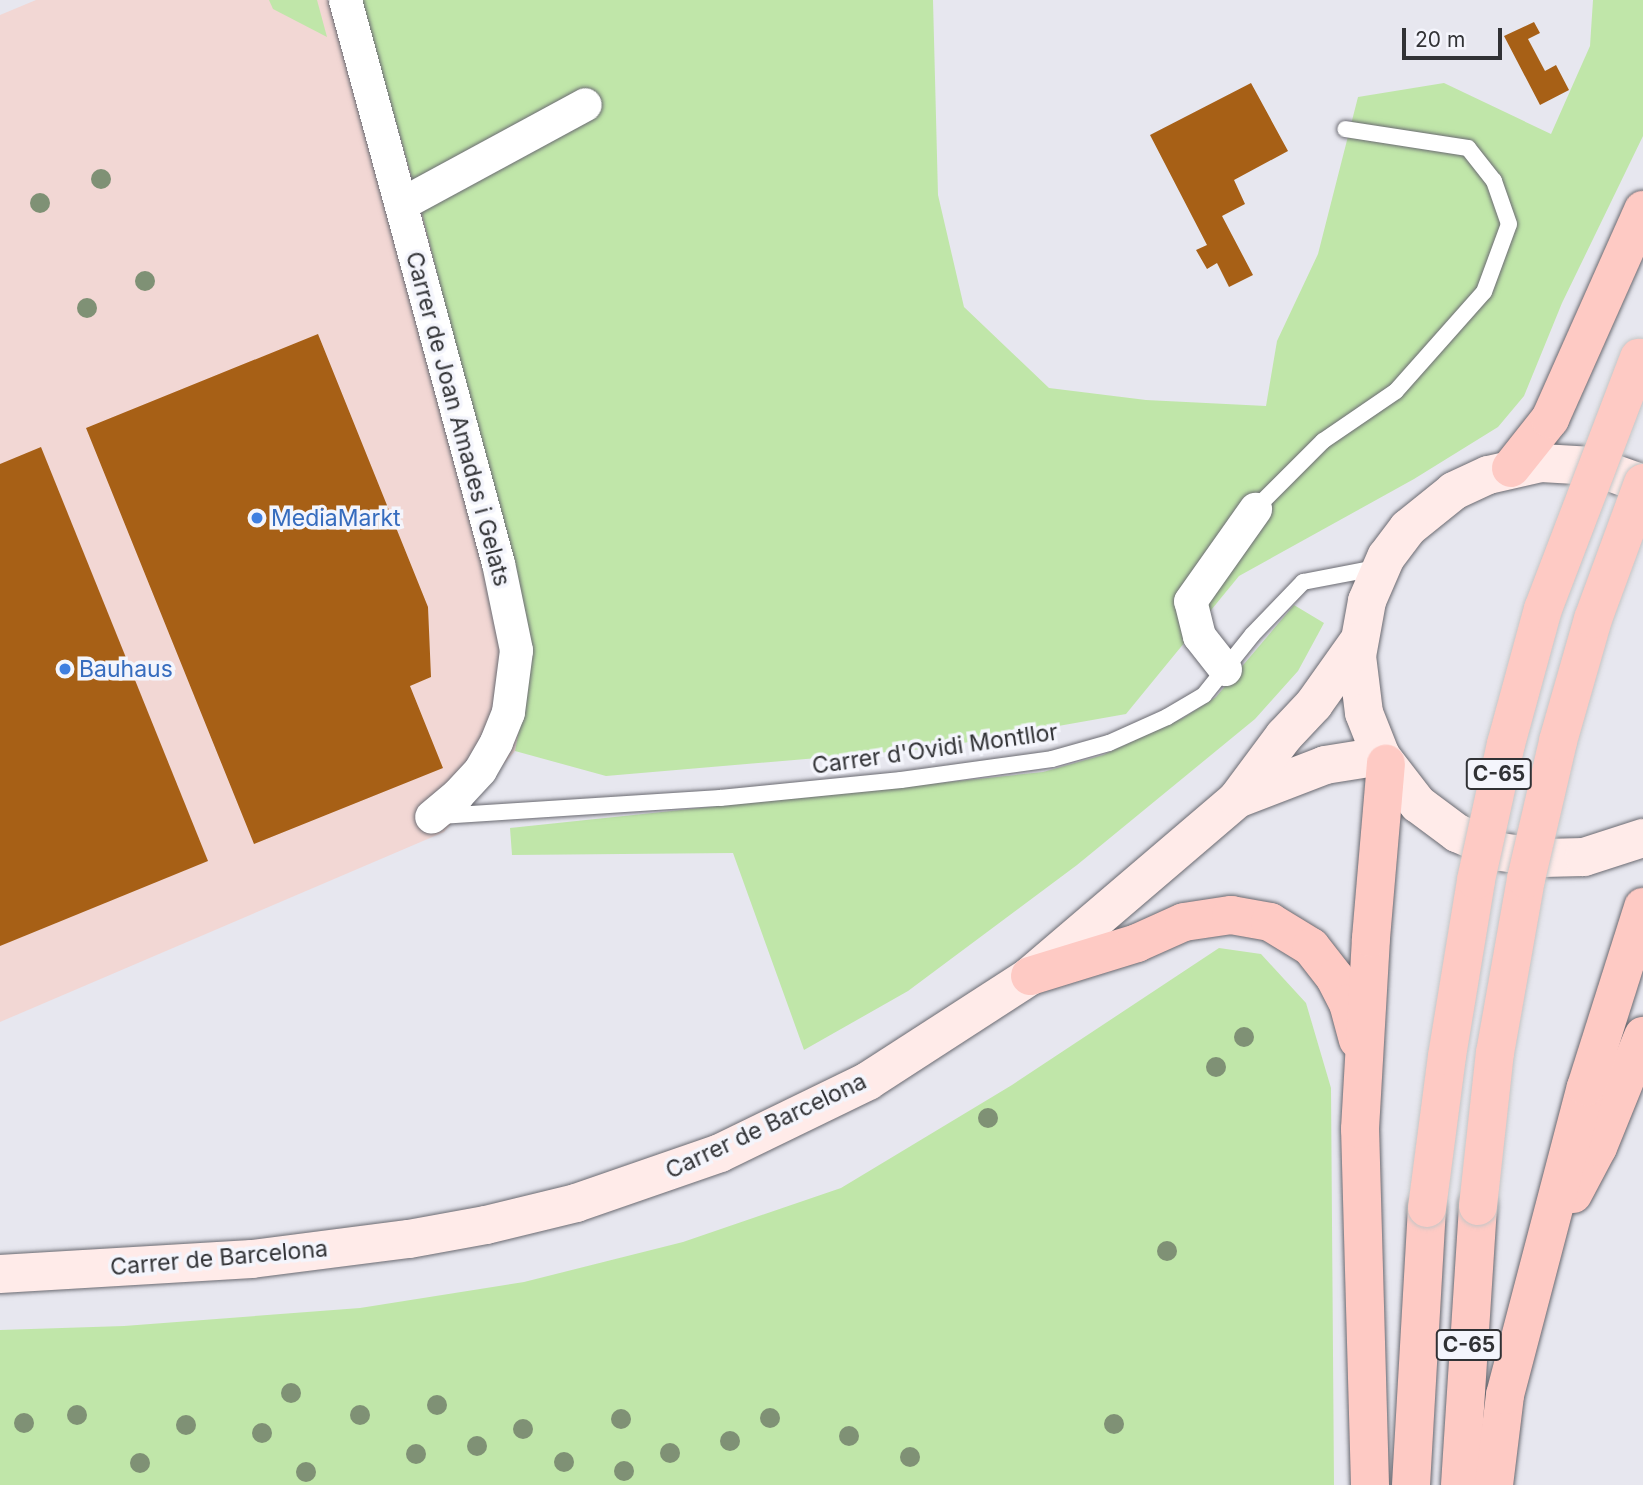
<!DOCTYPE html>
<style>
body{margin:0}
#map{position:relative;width:1643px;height:1485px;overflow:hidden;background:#e7e7ef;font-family:Inter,sans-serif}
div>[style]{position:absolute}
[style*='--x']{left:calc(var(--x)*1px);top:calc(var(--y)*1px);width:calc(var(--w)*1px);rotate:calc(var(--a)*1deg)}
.commercial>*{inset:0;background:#f2d7d4}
.green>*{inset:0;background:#c0e6a9}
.building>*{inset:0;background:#a76016}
.roads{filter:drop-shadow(0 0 2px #6a6a71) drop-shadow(0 0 2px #6a6a71)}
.service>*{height:16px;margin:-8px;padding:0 8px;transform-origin:8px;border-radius:8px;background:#fff}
.minor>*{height:33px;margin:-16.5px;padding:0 16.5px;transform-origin:16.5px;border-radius:16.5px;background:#fff}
.secondary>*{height:38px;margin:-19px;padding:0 19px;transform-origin:19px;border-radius:19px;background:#ffebe9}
.trunk>*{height:38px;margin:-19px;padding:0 19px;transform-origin:19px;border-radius:19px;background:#fecac4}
.bridges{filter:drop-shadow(0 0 2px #c5c6c6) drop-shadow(0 0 2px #c5c6c6)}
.trunk-bridge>*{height:38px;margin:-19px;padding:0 19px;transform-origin:19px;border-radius:19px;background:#fecac4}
.trees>*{width:20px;height:20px;margin:-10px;border-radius:50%;background:#7f9175}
.dots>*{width:19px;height:19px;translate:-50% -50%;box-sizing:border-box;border:4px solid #f4f5fc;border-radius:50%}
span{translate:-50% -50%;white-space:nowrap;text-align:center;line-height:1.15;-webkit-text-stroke:7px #f4f5fc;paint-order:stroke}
.shield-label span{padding:2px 5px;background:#f4f5fc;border:2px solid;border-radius:5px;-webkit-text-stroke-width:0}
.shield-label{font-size:21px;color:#313235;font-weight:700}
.street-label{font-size:23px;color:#313235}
.shop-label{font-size:23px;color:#366cbe}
.left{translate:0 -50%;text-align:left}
.scale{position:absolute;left:1402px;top:28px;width:100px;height:32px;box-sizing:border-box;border:4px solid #313235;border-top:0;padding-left:9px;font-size:21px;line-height:24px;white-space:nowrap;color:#313235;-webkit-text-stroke:5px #f4f5fc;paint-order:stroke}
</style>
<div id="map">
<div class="commercial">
<div style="clip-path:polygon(36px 0,361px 0,422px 213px,533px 655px,515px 751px,444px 832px,0 1022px,0 15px)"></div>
</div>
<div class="green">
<div style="clip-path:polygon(269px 0,317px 0,327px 37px,273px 9px)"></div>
<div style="clip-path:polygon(361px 0,933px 0,938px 195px,964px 307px,1049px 388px,1146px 400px,1266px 406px,1277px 341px,1318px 254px,1358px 97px,1444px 83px,1551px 134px,1590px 46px,1593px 0,1643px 0,1643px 136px,1562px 303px,1524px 396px,1498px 427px,1414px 479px,1239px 576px,1126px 714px,935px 748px,606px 776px,515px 751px,533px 655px,422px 213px)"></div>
<div style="clip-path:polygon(1294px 605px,1324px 623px,1298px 671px,1255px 719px,1077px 865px,908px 991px,804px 1050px,733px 853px,512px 855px,510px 828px,1043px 772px,1103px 755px,1183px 718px,1216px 697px)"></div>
<div style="clip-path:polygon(1219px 948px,1261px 954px,1306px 1003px,1331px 1088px,1334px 1485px,0 1485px,0 1330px,124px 1326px,360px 1308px,524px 1282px,683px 1242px,841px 1188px,1012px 1085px)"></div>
</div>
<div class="building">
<div style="clip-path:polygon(1534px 22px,1540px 33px,1528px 39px,1545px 71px,1556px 65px,1569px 90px,1540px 105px,1504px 36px)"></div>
<div style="clip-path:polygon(1251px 83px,1288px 151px,1234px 180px,1245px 204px,1222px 216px,1253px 275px,1229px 287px,1217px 263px,1207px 269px,1196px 250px,1207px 245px,1150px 135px)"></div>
<div style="clip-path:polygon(318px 334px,428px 607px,431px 677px,410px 686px,443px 768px,254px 844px,86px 428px)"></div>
<div style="clip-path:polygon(41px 447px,208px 861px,0 946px,0 464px)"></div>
</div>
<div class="roads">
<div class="service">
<div style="--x:1255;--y:509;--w:96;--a:-45"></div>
<div style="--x:1323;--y:441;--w:88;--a:-34.4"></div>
<div style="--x:1396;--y:391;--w:132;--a:-48.4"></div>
<div style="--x:1484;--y:292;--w:72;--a:-69.8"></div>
<div style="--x:1509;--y:224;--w:46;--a:-109.2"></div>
<div style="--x:1494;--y:181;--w:42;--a:-128.2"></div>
<div style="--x:1468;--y:148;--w:124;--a:-171.2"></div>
<div style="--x:440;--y:816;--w:281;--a:-3.7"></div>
<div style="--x:720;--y:798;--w:182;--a:-5.7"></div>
<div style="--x:901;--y:780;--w:152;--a:-7.9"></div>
<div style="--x:1052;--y:759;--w:59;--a:-15.7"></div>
<div style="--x:1109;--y:743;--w:64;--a:-24.1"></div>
<div style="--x:1167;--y:717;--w:43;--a:-30.7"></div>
<div style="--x:1204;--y:695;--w:77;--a:-51.3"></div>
<div style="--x:1252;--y:635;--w:74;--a:-46.1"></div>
<div style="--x:1303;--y:582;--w:79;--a:-10.9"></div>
</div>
<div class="minor">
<div style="--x:345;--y:0;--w:583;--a:74.8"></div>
<div style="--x:498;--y:563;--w:89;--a:78.3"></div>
<div style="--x:516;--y:650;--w:63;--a:97.4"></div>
<div style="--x:508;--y:712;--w:32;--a:112"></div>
<div style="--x:496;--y:742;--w:32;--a:120"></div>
<div style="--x:480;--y:770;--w:33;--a:133"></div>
<div style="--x:458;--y:794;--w:35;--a:140"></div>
<div style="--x:401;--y:204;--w:209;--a:-28.5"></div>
<div style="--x:1225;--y:669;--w:42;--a:-128.2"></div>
<div style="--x:1199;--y:636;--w:36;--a:-104"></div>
<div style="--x:1190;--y:601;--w:113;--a:-54.8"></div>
</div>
<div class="secondary">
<div style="--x:1643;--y:484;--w:53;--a:-160.2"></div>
<div style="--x:1593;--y:466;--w:52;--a:-176.7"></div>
<div style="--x:1541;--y:463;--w:54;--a:167.2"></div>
<div style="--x:1488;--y:475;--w:38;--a:155"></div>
<div style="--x:1454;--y:491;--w:59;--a:141.2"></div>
<div style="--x:1408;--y:528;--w:36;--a:127"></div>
<div style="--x:1386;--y:557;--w:48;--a:113.4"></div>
<div style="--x:1367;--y:601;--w:56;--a:100.3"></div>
<div style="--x:1357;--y:656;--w:57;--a:83"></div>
<div style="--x:1364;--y:713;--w:46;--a:68.4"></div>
<div style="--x:1381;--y:756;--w:61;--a:52.4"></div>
<div style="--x:1418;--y:804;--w:49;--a:36.6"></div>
<div style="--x:1457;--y:833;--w:48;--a:23.4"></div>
<div style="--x:1501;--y:852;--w:42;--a:8.1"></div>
<div style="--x:1543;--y:858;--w:41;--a:-1.4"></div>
<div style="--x:1584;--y:857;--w:62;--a:-17.9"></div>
<div style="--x:1237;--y:799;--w:94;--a:-21.1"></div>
<div style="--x:1325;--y:765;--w:57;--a:-9.1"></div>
<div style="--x:0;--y:1274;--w:252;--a:-3.4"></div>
<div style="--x:252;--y:1259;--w:158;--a:-7.3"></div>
<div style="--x:409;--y:1239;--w:78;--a:-10.3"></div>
<div style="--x:486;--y:1225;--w:93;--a:-13.7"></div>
<div style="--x:576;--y:1203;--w:152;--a:-19.1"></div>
<div style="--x:720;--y:1153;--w:165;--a:-25.9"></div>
<div style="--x:868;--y:1081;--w:193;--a:-32.9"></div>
<div style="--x:1030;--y:976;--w:272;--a:-40.5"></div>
<div style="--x:1237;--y:799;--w:79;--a:-53.3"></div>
<div style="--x:1284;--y:736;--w:44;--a:-46.8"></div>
<div style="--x:1314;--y:704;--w:76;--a:-54.6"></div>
</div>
<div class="trunk">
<div style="--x:1511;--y:468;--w:63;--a:-51.5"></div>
<div style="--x:1550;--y:419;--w:229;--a:-66"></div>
<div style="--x:1030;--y:976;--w:112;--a:-17.1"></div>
<div style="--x:1137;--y:943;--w:51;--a:-24.1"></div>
<div style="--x:1184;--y:922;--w:48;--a:-8.5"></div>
<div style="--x:1231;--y:915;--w:40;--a:10"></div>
<div style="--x:1270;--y:922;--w:48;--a:31.4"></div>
<div style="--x:1311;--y:947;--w:39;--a:52"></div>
<div style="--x:1335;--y:978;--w:28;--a:63"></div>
<div style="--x:1348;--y:1003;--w:38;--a:75"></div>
<div style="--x:1573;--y:1194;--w:53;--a:-62"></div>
<div style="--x:1598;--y:1147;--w:120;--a:-67.9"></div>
<div style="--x:1370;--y:1485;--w:356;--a:-91.6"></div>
<div style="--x:1360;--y:1129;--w:191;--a:-86.7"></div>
<div style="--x:1371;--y:938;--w:175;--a:-85.1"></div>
<div style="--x:1411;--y:1485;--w:277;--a:-86.7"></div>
<div style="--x:1460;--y:1485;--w:280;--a:-86.3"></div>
<div style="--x:1494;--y:1485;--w:91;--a:-83"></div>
<div style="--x:1505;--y:1395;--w:318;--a:-75.3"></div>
<div style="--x:1586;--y:1087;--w:189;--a:-72.4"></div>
</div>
</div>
<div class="bridges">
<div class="trunk-bridge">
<div style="--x:1478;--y:1206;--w:154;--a:-83.7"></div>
<div style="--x:1495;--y:1053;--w:177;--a:-79.9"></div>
<div style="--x:1526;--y:879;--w:142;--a:-76.9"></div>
<div style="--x:1558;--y:741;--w:127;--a:-74"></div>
<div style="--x:1593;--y:619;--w:145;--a:-69.8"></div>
<div style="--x:1427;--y:1208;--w:153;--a:-82.5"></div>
<div style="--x:1447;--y:1056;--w:178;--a:-80.6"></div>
<div style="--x:1476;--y:880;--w:139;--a:-77.6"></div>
<div style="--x:1506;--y:744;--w:140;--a:-74.7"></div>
<div style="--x:1543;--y:609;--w:269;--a:-69.1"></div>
</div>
</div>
<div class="trees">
<div style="left:101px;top:179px"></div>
<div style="left:40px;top:203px"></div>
<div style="left:145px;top:281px"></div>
<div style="left:87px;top:308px"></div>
<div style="left:1244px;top:1037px"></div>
<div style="left:1216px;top:1067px"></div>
<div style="left:988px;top:1118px"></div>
<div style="left:1167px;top:1251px"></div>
<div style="left:291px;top:1393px"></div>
<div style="left:437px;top:1405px"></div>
<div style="left:77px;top:1415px"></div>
<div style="left:360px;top:1415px"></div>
<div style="left:770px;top:1418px"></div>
<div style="left:621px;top:1419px"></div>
<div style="left:24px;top:1423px"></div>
<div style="left:1114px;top:1424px"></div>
<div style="left:186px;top:1425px"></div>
<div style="left:523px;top:1429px"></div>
<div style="left:262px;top:1433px"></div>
<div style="left:849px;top:1436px"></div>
<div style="left:730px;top:1441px"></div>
<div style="left:477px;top:1446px"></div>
<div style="left:670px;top:1453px"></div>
<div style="left:416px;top:1454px"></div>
<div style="left:910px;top:1457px"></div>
<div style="left:564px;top:1462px"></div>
<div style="left:140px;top:1463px"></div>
<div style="left:624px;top:1471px"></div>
<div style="left:306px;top:1472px"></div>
</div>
<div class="dots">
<div style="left:257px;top:518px;background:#3f7fe0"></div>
<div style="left:65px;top:669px;background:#3f7fe0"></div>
</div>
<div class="shield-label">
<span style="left:1499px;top:774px">C-65</span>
<span style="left:1469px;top:1345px">C-65</span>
</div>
<div class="street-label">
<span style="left:458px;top:419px;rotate:75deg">Carrer de Joan Amades i Gelats</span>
<span style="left:935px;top:749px;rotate:-8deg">Carrer d'Ovidi Montllor</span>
<span style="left:766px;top:1126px;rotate:-25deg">Carrer de Barcelona</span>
<span style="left:219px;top:1258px;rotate:-5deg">Carrer de Barcelona</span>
</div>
<div class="shop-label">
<span class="left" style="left:271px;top:518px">MediaMarkt</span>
<span class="left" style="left:79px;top:669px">Bauhaus</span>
</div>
<div class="scale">20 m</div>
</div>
